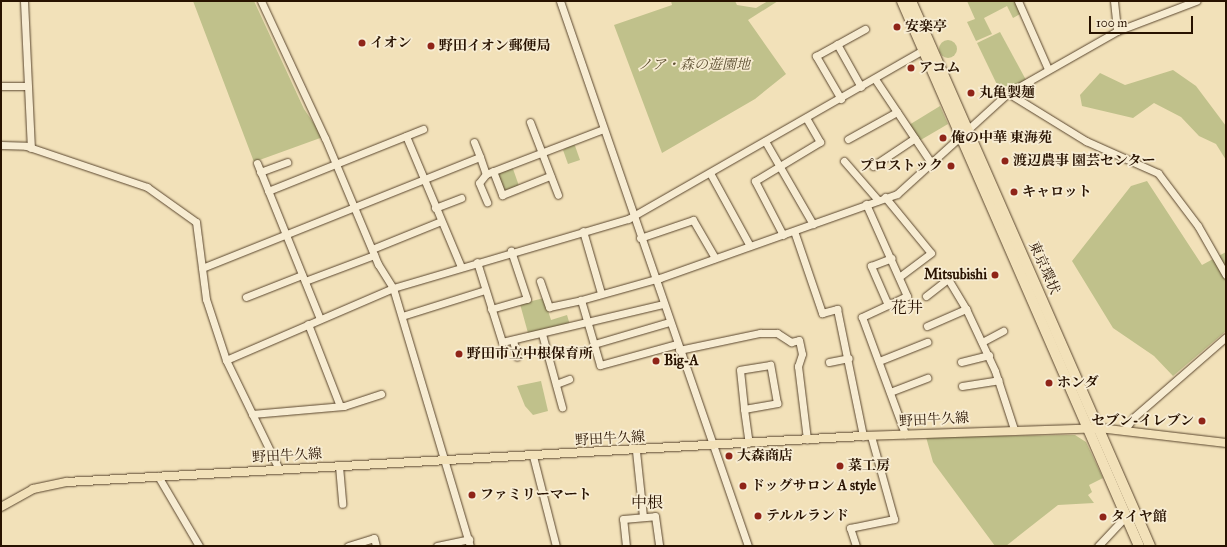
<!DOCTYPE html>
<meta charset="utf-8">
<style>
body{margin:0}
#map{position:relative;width:1227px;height:547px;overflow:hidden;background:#f2e1b9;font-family:"IM FELL Great Primer","Noto Serif JP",serif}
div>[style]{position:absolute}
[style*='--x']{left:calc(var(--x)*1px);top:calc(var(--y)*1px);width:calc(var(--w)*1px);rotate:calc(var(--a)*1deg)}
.green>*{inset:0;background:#c0c18b}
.round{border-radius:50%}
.roads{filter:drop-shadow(0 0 1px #5a462e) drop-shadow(0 0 1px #5a462e)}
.minor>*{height:7px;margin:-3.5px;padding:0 3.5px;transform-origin:3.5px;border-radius:3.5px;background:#f7ecd2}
.major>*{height:8px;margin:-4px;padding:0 4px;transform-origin:4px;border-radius:4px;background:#f2e1b9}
.highway>*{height:10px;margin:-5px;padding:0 5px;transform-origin:5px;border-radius:5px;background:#f2e1b9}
.dots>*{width:11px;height:11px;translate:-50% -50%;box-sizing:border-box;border:2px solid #f7ecd2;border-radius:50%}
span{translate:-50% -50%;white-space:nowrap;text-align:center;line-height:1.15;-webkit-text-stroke:3.5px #f7ecd2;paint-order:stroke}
.poi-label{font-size:14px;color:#281200;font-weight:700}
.left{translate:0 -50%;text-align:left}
.right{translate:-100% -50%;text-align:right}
.park-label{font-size:14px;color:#5d4f31;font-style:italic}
.street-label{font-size:14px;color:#281200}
.quarter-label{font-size:16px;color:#281200}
.frame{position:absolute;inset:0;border:2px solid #281200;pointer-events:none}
.scale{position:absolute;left:1089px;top:16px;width:104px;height:18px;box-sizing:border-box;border:2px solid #281200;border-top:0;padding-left:5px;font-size:12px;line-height:14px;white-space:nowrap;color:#281200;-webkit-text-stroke:3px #f7ecd2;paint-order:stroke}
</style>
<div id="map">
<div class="green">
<div style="clip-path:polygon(193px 1px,254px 1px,304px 109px,323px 137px,254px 162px)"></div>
<div style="clip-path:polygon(671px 1px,735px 1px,737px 5px,756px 8px,768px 1px,778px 1px,748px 20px,786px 74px,755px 99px,662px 153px,614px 25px,672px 5px)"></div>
<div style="clip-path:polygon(967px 1px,1015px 1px,1020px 14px,1013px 18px,1007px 6px,984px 18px,992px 34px,976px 41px,967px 22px,975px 19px)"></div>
<div style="clip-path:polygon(1000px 32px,1026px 80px,1002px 95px,977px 43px)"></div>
<div class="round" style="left:939px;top:40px;width:18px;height:18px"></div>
<div style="clip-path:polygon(1173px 70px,1196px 86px,1226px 126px,1226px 160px,1216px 144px,1199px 136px,1181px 117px,1154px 103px,1133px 118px,1082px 106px,1080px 95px,1100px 73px,1125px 85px)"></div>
<div style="clip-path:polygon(940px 106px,948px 124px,919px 141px,909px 125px)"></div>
<div style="clip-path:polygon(574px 143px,580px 160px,568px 164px,563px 150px)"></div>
<div style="clip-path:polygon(512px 166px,519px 186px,502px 191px,496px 173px)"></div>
<div style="clip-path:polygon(1147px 181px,1202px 265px,1226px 252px,1226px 331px,1173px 376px,1154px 356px,1113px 328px,1072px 261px,1131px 186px)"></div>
<div style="clip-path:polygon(544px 298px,551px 320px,567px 315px,570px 325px,528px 333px,520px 304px)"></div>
<div style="clip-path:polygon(541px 381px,548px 411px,533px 415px,525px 406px,517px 386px)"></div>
<div style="clip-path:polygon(1075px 435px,1086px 442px,1103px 478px,1089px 485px,1092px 492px,1088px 495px,1094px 503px,1058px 505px,1006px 546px,995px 546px,933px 462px,926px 437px)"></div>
</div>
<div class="roads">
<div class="minor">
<div style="--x:24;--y:1;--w:147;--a:87.3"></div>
<div style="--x:261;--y:1;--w:151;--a:65"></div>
<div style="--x:325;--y:138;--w:137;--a:67.2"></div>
<div style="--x:378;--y:264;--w:28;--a:58"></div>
<div style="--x:393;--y:288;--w:269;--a:73.4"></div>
<div style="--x:560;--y:1;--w:577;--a:70.97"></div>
<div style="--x:1018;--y:1;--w:74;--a:66.2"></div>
<div style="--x:1114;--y:1;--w:30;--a:84"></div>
<div style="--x:837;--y:44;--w:49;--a:60.8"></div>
<div style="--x:875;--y:79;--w:102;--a:56.2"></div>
<div style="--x:1;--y:86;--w:25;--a:0"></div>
<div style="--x:1008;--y:93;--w:92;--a:31.6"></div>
<div style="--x:1086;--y:141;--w:79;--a:24"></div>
<div style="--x:1158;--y:173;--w:66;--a:53"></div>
<div style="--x:1198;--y:226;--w:56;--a:60.3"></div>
<div style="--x:841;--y:99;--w:50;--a:-120.2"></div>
<div style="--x:816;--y:56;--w:56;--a:-28.9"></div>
<div style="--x:530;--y:122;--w:78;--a:69"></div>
<div style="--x:406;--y:136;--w:142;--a:67.2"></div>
<div style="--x:848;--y:139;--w:56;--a:-28.9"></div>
<div style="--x:765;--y:141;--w:96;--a:60"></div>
<div style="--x:474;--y:142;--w:16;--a:68"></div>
<div style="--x:1;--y:145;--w:25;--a:2"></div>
<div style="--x:26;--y:146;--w:128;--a:18.7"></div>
<div style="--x:147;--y:187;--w:60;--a:35.5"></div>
<div style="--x:196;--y:222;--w:78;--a:82.6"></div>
<div style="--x:206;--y:299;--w:64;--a:71.8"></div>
<div style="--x:226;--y:360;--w:121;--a:64.1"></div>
<div style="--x:844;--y:161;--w:52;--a:48.9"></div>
<div style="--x:257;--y:163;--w:168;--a:68"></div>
<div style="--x:873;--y:166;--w:50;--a:-33.7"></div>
<div style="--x:493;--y:171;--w:26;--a:69"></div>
<div style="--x:502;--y:195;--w:52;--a:-21.6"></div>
<div style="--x:260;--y:172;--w:29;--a:-20"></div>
<div style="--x:710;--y:173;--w:83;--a:61.3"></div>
<div style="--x:486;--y:174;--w:11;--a:128"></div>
<div style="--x:479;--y:183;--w:21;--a:67"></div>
<div style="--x:268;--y:191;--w:167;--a:-21.8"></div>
<div style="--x:885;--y:197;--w:72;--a:50.6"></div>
<div style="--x:931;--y:253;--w:40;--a:143"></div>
<div style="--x:866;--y:204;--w:101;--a:66"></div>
<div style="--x:907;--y:296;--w:50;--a:155"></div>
<div style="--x:862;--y:317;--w:125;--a:69.8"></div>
<div style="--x:435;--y:208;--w:28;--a:-21"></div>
<div style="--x:583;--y:231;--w:65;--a:73.8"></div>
<div style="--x:794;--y:231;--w:87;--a:71.1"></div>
<div style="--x:822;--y:313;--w:16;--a:-15"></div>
<div style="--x:837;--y:309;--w:130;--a:78.4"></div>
<div style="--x:783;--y:235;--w:61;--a:-117.4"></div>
<div style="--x:755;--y:181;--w:76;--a:-31"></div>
<div style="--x:820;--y:142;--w:28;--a:-120"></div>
<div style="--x:640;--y:238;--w:56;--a:-18.8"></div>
<div style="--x:693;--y:220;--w:44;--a:59.9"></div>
<div style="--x:372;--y:249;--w:74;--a:-22.1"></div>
<div style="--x:477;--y:262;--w:84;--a:72.6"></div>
<div style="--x:502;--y:342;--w:165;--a:-13.3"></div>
<div style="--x:202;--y:268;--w:299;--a:-21.8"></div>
<div style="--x:480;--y:157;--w:18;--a:71"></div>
<div style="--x:486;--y:174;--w:125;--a:-21"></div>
<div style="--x:305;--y:281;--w:74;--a:-20.6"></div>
<div style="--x:540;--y:281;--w:28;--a:71"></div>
<div style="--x:549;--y:307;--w:33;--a:-12"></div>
<div style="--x:926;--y:296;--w:28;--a:-38"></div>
<div style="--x:948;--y:279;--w:35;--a:59"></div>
<div style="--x:246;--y:297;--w:60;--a:-21.4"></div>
<div style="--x:888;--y:305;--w:43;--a:-113.6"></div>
<div style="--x:871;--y:266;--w:22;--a:-21"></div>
<div style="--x:491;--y:309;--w:37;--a:-16"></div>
<div style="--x:527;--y:299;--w:51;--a:-108.4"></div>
<div style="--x:402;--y:316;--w:87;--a:-17.4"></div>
<div style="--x:308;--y:324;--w:88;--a:68.7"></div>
<div style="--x:927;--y:326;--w:43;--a:-23.6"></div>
<div style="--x:966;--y:309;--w:68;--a:64.9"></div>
<div style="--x:995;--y:371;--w:61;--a:71.9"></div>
<div style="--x:542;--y:334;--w:76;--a:74.7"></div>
<div style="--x:513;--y:340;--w:17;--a:77"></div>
<div style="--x:982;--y:342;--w:24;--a:-28"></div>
<div style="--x:594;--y:344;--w:78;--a:-16.3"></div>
<div style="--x:677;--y:344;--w:80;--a:164.7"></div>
<div style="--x:600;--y:365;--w:68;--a:-106.3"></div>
<div style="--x:581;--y:300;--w:82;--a:-15.6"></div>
<div style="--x:660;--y:278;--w:251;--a:-19.5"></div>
<div style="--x:897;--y:194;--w:150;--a:-42.3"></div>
<div style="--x:1008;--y:93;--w:125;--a:-29.6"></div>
<div style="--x:1117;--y:31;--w:85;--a:-20.8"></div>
<div style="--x:679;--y:350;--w:83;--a:-11.9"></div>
<div style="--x:760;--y:333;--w:17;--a:0"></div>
<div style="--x:777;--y:333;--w:17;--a:33"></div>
<div style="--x:791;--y:342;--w:8;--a:-14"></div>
<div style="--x:799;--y:340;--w:14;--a:78"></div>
<div style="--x:802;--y:354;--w:13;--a:108"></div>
<div style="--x:798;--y:366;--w:74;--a:83"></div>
<div style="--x:226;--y:360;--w:182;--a:-23.3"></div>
<div style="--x:393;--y:288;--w:245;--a:-16.4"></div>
<div style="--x:628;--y:219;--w:340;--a:-29.8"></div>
<div style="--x:879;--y:361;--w:52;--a:-21.6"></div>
<div style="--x:829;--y:362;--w:20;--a:-11"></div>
<div style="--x:961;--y:362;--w:29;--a:-14"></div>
<div style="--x:556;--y:384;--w:14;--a:-21"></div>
<div style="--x:962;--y:386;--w:37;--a:-9"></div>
<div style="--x:890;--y:392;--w:40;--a:-21"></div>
<div style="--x:744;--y:409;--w:34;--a:-10"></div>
<div style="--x:777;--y:403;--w:39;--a:-100"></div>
<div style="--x:770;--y:365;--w:30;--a:171"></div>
<div style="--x:740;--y:370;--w:39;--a:84"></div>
<div style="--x:744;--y:409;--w:34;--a:82"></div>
<div style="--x:252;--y:414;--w:92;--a:-5"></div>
<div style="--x:344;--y:406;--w:39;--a:-18"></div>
<div style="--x:1125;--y:429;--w:15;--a:-53"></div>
<div style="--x:1134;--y:417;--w:122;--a:-41"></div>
<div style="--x:636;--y:451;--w:66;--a:83.9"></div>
<div style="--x:533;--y:456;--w:93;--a:75.7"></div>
<div style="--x:339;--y:466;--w:38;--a:85"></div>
<div style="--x:158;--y:476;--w:81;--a:59.6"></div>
<div style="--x:348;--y:546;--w:27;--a:-17"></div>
<div style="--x:374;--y:538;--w:8;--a:76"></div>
<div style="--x:437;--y:546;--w:33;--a:-12"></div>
<div style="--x:626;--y:546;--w:27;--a:-96"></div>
<div style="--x:623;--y:519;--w:32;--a:-5"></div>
<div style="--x:655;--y:516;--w:30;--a:82"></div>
<div style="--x:856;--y:546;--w:19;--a:-108"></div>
<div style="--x:850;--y:528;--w:45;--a:-11.6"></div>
<div style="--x:894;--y:519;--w:86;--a:-105.5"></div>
<div style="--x:1098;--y:546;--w:41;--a:-47"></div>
</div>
<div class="major">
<div style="--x:1;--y:507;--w:37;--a:-29"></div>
<div style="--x:33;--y:489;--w:35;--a:-12"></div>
<div style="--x:67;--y:482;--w:797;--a:-3.31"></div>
<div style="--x:863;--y:436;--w:236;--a:-1.9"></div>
<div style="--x:1099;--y:428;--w:128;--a:6.7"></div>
</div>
<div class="highway">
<div style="--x:902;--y:1;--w:594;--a:66.5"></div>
<div style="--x:911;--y:1;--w:595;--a:66.32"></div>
</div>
</div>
<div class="dots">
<div style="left:897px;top:27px;background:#8f2418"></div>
<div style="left:362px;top:43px;background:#8f2418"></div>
<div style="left:431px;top:46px;background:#8f2418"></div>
<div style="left:911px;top:68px;background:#8f2418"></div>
<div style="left:971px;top:93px;background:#8f2418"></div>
<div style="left:943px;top:138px;background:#8f2418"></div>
<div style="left:1005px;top:161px;background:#8f2418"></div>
<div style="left:951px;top:166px;background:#8f2418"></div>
<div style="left:1014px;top:192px;background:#8f2418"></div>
<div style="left:995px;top:275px;background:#8f2418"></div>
<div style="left:459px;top:354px;background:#8f2418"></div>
<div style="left:656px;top:361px;background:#8f2418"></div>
<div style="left:1049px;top:383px;background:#8f2418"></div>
<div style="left:1202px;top:421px;background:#8f2418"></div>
<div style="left:729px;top:456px;background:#8f2418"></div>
<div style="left:840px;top:466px;background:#8f2418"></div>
<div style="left:743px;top:486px;background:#8f2418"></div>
<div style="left:472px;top:495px;background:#8f2418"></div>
<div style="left:758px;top:516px;background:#8f2418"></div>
<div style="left:1103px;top:517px;background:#8f2418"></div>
</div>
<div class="poi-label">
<span class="left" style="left:905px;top:27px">安楽亭</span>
<span class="left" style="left:370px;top:43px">イオン</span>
<span class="left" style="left:439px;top:46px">野田イオン郵便局</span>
<span class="left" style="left:919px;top:68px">アコム</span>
<span class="left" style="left:979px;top:93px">丸亀製麺</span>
<span class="left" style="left:951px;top:138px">俺の中華 東海苑</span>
<span class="left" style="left:1013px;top:161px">渡辺農事 園芸センター</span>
<span class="right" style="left:943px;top:166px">プロストック</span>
<span class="left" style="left:1022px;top:192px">キャロット</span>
<span class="right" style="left:987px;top:275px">Mitsubishi</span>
<span class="left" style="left:467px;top:354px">野田市立中根保育所</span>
<span class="left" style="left:664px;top:361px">Big-A</span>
<span class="left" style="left:1057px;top:383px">ホンダ</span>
<span class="right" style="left:1194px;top:421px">セブン-イレブン</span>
<span class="left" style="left:737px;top:456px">大森商店</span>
<span class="left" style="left:848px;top:466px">菜工房</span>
<span class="left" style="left:751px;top:486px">ドッグサロン A style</span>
<span class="left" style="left:480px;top:495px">ファミリーマート</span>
<span class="left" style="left:766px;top:516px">テルルランド</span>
<span class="left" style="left:1111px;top:517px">タイヤ館</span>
</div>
<div class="park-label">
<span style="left:694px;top:65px">ノア・森の遊園地</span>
</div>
<div class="street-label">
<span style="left:1044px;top:268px;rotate:66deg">東京環状</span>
<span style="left:934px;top:420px;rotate:-3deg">野田牛久線</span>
<span style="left:610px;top:439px;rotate:-3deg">野田牛久線</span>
<span style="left:287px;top:456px;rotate:-3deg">野田牛久線</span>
</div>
<div class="quarter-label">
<span style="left:907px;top:308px">花井</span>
<span style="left:647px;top:503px">中根</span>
</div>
<div class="frame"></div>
<div class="scale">100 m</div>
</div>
